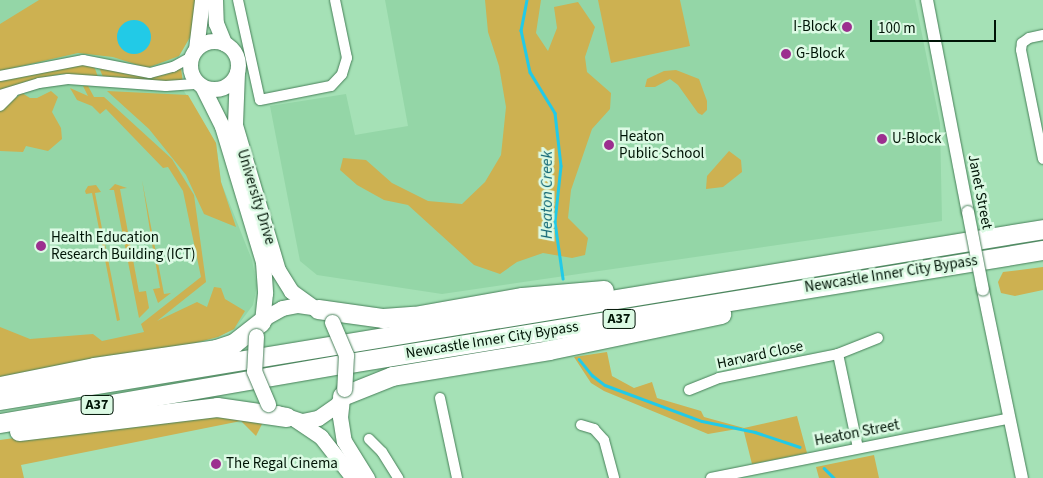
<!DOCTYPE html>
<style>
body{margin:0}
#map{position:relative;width:1043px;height:478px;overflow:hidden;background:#a5e1b6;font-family:"Source Sans 3",sans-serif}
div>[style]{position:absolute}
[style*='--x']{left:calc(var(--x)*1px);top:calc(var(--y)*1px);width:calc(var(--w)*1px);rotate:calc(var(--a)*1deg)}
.built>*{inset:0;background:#94d6a7}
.green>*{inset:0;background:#cdb151}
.water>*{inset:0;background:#22cae7}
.round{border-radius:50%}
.stream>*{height:2.5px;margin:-1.25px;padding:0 1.25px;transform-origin:1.25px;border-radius:1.25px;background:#22cae7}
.roads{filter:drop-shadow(0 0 1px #478059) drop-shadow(0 0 1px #478059)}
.minor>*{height:10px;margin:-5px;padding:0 5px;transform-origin:5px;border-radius:5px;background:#fff}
.tertiary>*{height:12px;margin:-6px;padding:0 6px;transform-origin:6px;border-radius:6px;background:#fff}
.secondary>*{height:15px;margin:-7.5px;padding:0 7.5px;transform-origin:7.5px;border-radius:7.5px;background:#fff}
.secondary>.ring{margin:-7.5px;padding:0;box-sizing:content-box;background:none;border:15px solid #fff;border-radius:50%}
.motorway>*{height:19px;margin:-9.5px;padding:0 9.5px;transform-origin:9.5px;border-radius:9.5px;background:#fff}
.bridges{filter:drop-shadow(0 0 1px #478059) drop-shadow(0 0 1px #478059)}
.tertiary-bridge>*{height:12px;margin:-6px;padding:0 6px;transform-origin:6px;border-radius:6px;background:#fff}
.secondary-bridge>*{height:15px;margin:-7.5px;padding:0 7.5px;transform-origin:7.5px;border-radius:7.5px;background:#fff}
.dots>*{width:14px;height:14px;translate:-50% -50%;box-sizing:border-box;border:2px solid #dcfae4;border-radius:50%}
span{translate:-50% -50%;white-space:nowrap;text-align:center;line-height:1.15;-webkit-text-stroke:5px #dcfae4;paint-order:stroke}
.shield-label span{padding:1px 4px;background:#dcfae4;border:1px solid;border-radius:4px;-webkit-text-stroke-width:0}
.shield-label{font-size:14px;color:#001406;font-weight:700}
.poi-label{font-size:15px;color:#001406}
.right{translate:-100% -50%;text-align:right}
.left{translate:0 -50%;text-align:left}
.street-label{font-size:15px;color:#001406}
.water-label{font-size:16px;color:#0c6371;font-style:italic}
.scale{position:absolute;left:870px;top:20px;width:126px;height:22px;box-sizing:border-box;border:2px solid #001406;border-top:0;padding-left:6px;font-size:15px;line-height:18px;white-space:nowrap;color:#001406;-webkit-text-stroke:4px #dcfae4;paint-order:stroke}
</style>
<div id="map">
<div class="built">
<div style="clip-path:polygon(0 0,197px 0,193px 32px,179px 56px,176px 69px,179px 83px,216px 143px,221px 182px,252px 260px,257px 286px,253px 305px,235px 329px,219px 336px,0 378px)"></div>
<div style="clip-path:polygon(385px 0,915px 0,940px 123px,942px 221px,442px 294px,317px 275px,300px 261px,270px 106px,346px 94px,355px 135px,408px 126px)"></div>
</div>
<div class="green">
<div style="clip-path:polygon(39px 0,197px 0,193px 32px,179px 56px,147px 68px,113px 57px,78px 53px,0 71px,0 24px)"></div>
<div style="clip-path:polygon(485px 0,541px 0,536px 33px,548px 51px,557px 28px,554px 7px,578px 2px,595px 27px,585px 57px,587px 72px,611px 93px,610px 109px,592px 129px,571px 190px,568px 218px,588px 238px,585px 255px,572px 258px,543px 253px,517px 262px,500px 274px,474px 265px,408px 205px,384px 200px,357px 185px,340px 170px,343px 158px,366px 160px,392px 183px,428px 201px,462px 204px,485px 182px,501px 155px,506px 107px,499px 66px,488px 32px)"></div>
<div style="clip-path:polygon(598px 0,680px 0,690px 46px,611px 63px)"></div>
<div style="clip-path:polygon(78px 64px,94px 66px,98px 77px,61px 74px,25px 82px,0 93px,0 79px)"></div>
<div style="clip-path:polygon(98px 65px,145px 77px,167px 74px,181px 68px,183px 83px,103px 77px)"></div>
<div style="clip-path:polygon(676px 70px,699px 79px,707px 101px,707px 110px,702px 115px,698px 113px,678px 85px,670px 79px,655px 87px,645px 87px,647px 79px,664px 71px)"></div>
<div style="clip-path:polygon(83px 86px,88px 86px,94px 97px,104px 97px,172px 159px,194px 195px,206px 282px,157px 321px,197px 302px,207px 307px,214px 287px,221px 288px,225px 299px,245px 311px,234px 329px,218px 337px,184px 346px,0 379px,0 327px,30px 339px,93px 334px,102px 341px,144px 332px,141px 324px,201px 277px,183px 191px,168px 167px,163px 168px,106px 109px,100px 114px,92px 106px,77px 100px,70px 88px,88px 96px)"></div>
<div style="clip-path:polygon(51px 91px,58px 97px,52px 112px,61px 128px,62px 139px,48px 151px,26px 146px,23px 152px,0 151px,0 110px,22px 93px,30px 98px,37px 98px)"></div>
<div style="clip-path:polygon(107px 91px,188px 95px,216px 143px,221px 182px,236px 227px,204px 214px,186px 175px,149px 129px)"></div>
<div style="clip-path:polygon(729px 151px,741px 160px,742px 172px,723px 187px,706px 189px,707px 176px)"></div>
<div style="clip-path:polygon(142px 180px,164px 294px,171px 293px,158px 303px,153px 289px,160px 288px,155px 260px,148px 261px,147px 258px,154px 256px)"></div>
<div style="clip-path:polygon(115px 184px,127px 188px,120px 189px,139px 292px,146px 291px,149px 308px,139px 318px,114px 190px,109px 190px)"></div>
<div style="clip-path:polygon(96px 185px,101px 192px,95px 193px,120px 320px,117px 321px,92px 193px,86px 194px,85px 191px,88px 186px)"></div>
<div style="clip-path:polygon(1043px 267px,1043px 290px,1015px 296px,1001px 293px,998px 282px,1003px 272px)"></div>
<div style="clip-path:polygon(607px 352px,612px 376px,634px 388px,652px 382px,657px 398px,701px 411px,704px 417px,744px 428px,797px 416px,807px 453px,752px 464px,743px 428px,708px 434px,604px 391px,591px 383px,574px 357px)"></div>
<div style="clip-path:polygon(201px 412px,264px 420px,256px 436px,241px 421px,21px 465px,24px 478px,0 478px,0 440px)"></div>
<div style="clip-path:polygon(874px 455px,879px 478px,819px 478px,816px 467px)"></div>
</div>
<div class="water">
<div class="round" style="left:117px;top:20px;width:34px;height:34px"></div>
</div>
<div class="stream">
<div style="--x:527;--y:0;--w:31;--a:101"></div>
<div style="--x:521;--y:30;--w:43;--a:77.9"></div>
<div style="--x:530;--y:72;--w:48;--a:58.6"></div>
<div style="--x:555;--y:113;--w:53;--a:83.5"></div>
<div style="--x:561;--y:166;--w:56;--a:96.1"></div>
<div style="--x:555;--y:222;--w:57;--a:81.9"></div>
<div style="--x:579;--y:359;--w:21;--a:51"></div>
<div style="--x:592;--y:375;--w:16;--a:38"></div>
<div style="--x:605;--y:385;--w:103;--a:20.4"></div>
<div style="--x:702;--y:421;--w:54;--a:11.7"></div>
<div style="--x:755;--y:432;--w:47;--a:18.4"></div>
<div style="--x:824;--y:468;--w:14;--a:45"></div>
</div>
<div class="roads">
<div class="minor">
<div style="--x:238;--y:0;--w:102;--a:77.6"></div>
<div style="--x:260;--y:100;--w:72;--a:-11.2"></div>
<div style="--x:331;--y:86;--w:16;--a:-47"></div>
<div style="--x:342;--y:74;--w:17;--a:-73"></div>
<div style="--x:347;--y:58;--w:59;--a:-101.7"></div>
<div style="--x:1043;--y:35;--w:14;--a:168"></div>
<div style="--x:1029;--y:38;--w:9;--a:144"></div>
<div style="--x:1022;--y:43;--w:7;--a:98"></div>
<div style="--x:1021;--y:50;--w:111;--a:78.6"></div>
<div style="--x:0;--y:76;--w:85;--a:-10.9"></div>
<div style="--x:83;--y:60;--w:68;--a:11"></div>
<div style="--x:150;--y:73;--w:24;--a:-15"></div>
<div style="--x:173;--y:67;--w:21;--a:-29"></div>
<div style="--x:0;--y:95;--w:41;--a:-17.1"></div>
<div style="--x:39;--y:83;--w:29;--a:-8"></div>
<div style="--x:68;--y:79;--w:98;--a:4.1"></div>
<div style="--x:166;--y:86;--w:32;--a:-4"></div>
<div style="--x:0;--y:106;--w:18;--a:-45"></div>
<div style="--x:838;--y:354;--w:96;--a:78"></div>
<div style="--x:689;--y:390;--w:32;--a:-22"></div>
<div style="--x:719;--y:378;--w:121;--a:-11.4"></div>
<div style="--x:838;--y:354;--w:43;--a:-21.8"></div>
<div style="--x:440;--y:398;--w:82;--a:78"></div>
<div style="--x:581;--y:425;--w:14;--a:17"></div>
<div style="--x:594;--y:429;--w:15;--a:48"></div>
<div style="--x:604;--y:440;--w:39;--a:75"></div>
<div style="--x:369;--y:439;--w:18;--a:45"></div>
<div style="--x:382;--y:452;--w:31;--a:58"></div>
<div style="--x:711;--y:478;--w:305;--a:-11.3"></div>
</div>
<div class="tertiary">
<div style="--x:927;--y:0;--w:216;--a:79.1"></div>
<div style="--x:983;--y:290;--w:192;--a:78.3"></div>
</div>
<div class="secondary">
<div style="--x:215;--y:0;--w:23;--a:88"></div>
<div style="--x:216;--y:23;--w:22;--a:68"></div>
<div class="ring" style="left:190px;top:41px;width:33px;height:33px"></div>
<div style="--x:196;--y:49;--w:49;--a:-83"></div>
<div style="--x:237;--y:72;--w:53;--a:92.2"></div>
<div style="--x:235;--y:125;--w:151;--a:73.5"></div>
<div style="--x:278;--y:270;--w:25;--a:58"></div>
<div style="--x:291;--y:291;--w:27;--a:36"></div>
<div style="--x:203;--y:88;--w:42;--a:63.4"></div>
<div style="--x:222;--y:126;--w:142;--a:73.2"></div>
<div style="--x:263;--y:262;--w:31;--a:86"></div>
<div style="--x:265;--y:293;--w:27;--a:96"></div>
<div style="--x:260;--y:325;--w:10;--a:-53"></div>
<div style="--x:266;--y:317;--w:18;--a:-29"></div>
<div style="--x:282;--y:308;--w:16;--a:-11"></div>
<div style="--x:298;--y:305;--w:14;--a:8"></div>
<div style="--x:342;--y:398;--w:19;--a:96"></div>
<div style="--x:340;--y:417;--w:24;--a:81"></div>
<div style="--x:344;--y:441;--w:44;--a:58.1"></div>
<div style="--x:277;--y:413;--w:26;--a:18"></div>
<div style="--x:302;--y:421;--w:16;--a:-11"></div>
<div style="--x:318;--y:418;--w:24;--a:-35"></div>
<div style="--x:338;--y:404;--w:16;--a:-68"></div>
<div style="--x:296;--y:420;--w:30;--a:34"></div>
<div style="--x:321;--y:437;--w:52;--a:52"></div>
</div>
<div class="motorway">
<div style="--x:318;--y:309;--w:66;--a:7.9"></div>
<div style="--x:383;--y:318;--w:31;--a:-4"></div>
<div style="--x:414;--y:316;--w:110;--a:-10"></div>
<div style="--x:522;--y:297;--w:82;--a:-4.9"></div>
<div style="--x:0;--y:386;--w:96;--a:-11.4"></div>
<div style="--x:94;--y:367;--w:123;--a:-8.4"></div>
<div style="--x:216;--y:349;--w:19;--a:-18"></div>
<div style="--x:234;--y:343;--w:34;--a:-38"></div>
<div style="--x:342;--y:396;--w:54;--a:-21.8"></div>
<div style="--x:392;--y:376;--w:159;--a:-9.4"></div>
<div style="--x:549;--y:350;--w:176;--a:-11.8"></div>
<div style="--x:0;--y:400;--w:1057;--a:-9.31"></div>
<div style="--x:0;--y:423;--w:354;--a:-9.8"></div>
<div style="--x:349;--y:363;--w:703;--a:-9.25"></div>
<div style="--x:19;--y:431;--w:199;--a:-6.9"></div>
<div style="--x:217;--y:407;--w:70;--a:8.2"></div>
</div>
</div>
<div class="bridges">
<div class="tertiary-bridge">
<div style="--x:968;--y:212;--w:79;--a:79.1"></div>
</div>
<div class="secondary-bridge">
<div style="--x:332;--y:322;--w:36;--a:67"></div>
<div style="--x:346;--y:355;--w:34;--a:93"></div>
<div style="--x:256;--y:336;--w:35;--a:93"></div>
<div style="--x:254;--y:371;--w:36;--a:67"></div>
</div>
</div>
<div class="dots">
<div style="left:847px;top:27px;background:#9c2f8f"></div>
<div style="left:786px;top:54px;background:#9c2f8f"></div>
<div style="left:882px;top:139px;background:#9c2f8f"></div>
<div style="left:609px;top:145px;background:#9c2f8f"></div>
<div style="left:41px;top:246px;background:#9c2f8f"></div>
<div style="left:216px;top:464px;background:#9c2f8f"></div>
</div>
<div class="shield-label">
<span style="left:619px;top:319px">A37</span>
<span style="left:97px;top:405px">A37</span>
</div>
<div class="poi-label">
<span class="right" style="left:837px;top:27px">I-Block</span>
<span class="left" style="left:796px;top:54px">G-Block</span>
<span class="left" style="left:619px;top:145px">Heaton<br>Public School</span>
<span class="left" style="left:892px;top:139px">U-Block</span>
<span class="left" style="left:51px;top:246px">Health Education<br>Research Building (ICT)</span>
<span class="left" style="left:226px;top:464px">The Regal Cinema</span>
</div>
<div class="street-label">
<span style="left:980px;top:192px;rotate:79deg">Janet Street</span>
<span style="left:256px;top:197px;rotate:73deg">University Drive</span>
<span style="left:891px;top:274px;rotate:-9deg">Newcastle Inner City Bypass</span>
<span style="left:492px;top:340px;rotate:-9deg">Newcastle Inner City Bypass</span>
<span style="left:760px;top:355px;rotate:-12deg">Harvard Close</span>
<span style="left:857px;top:433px;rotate:-11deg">Heaton Street</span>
</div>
<div class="water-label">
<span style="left:547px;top:195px;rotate:-90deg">Heaton Creek</span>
</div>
<div class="scale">100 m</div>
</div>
